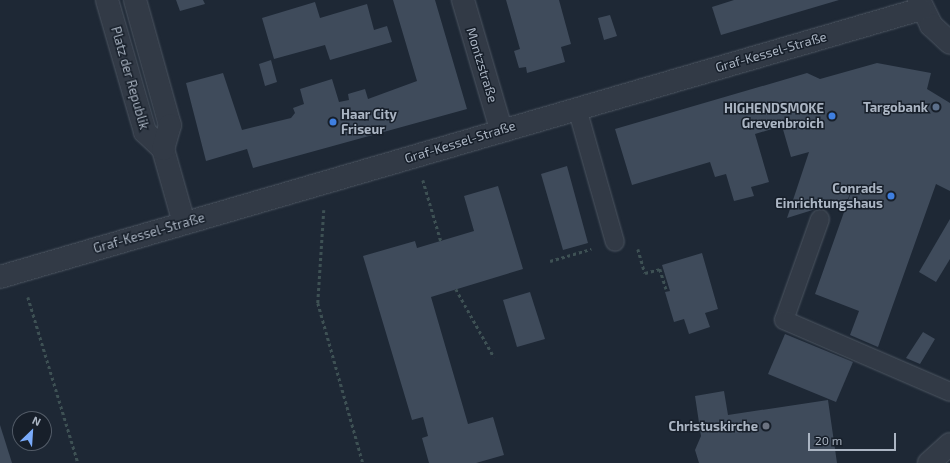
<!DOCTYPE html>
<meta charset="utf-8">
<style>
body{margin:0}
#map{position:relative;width:950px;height:463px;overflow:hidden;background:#1e2835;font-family:"Exo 2",sans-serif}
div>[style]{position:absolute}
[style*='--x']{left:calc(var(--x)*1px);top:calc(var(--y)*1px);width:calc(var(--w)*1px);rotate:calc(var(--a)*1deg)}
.building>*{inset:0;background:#3f4b5b}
.path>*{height:2.5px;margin-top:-1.25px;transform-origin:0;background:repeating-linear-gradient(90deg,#3e5154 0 3px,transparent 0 6px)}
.roads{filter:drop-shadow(0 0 1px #4c5561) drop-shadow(0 0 1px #4c5561)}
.lane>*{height:18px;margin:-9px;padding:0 9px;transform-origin:9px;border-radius:9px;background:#323a46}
.street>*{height:22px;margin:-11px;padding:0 11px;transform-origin:11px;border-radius:11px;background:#323a46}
.dots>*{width:11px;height:11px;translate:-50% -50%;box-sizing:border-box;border:2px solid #171f2a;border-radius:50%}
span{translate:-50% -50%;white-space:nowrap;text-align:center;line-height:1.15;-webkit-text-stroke:3px #171f2a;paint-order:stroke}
.street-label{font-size:13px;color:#abb5c3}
.poi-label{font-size:13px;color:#abb5c3;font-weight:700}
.right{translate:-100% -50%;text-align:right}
.left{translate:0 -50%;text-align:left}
.north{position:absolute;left:12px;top:411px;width:40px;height:40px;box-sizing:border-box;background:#171f2a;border:1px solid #525b67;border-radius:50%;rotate:25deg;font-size:11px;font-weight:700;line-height:16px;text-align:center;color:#abb5c3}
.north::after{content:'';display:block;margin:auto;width:14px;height:18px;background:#7aabfa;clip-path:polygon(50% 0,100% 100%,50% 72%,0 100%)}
.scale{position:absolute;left:808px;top:433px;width:88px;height:18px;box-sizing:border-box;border:2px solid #abb5c3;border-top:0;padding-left:5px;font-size:12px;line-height:14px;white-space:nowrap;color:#abb5c3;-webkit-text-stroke:3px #171f2a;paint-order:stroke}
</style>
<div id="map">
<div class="building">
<div style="clip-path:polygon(176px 0,203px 0,205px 4px,180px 11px)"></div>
<div style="clip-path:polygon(393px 0,435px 0,467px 109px,253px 168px,247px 149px,206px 161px,186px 83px,223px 73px,242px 130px,291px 118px,295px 113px,293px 108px,304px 104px,300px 89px,332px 79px,339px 102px,349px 100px,348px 94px,365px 89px,368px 99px,417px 81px)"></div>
<div style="clip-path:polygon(506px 0,559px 0,571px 44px,561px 47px,565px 62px,527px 73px,526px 67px,519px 68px,514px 51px,520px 49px)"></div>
<div style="clip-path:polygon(734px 0,839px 0,721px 35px,712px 7px)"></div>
<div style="clip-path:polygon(315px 2px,320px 18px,367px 4px,374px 30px,387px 26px,392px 42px,330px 60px,325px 45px,274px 59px,262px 18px)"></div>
<div style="clip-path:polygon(610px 15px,617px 36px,604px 40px,598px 18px)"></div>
<div style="clip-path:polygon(271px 60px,277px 82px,265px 86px,259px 64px)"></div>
<div style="clip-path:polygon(877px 63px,931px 73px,927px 89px,950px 103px,950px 191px,936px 184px,878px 347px,850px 335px,859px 311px,815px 294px,855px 181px,848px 199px,787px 218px,809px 152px,791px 157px,782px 126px,755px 134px,769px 182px,751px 187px,754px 196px,734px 201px,726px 174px,715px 177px,710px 162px,632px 185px,615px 129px,807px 73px,820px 79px)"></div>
<div style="clip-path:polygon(567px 166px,588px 243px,563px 250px,541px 174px)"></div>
<div style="clip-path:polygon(498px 186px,523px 269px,431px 297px,468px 424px,493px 417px,504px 455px,476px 463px,429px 463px,422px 438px,428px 436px,423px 417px,412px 420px,363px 256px,415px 241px,417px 248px,474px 231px,464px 196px)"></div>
<div style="clip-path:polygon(950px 219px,950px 259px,936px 282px,919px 272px)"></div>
<div style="clip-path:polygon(702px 253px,718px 309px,705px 313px,710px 327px,689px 334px,684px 319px,674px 322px,665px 292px,670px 291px,662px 265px)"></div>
<div style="clip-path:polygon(530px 292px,545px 339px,517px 347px,503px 300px)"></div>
<div style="clip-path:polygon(923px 332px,935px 339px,920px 364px,906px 358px)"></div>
<div style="clip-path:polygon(785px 334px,853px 362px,836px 402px,768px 374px)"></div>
<div style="clip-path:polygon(724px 391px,728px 415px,828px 400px,837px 463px,699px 463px,695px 450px,701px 436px,695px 396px)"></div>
<div style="clip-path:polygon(0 425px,12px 463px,0 463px)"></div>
</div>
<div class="path">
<div style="--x:423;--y:180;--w:64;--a:73.6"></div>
<div style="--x:324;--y:210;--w:93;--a:93.7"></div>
<div style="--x:318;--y:303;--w:166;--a:74.3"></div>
<div style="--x:638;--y:249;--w:25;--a:74"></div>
<div style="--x:645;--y:273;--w:16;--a:-15"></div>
<div style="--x:660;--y:269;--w:21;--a:73"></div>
<div style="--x:550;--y:261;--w:43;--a:-16.3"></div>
<div style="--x:456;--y:289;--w:78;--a:60.8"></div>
<div style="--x:28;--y:297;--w:173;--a:73.2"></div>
</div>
<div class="roads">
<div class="lane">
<div style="--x:577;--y:108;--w:139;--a:74.2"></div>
<div style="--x:820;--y:219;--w:107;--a:109.6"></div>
<div style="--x:784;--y:320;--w:181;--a:23.4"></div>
</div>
<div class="street">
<div style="--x:107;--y:0;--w:137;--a:73.9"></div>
<div style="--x:145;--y:132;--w:25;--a:43"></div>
<div style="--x:163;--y:149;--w:77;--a:74.2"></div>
<div style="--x:135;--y:0;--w:130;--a:74.4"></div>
<div style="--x:170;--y:125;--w:25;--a:106"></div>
<div style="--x:463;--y:0;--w:134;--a:73.6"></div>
<div style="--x:919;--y:0;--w:28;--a:64"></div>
<div style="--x:931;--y:25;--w:26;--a:43"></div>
<div style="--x:0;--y:277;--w:959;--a:-16.22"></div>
<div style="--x:929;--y:463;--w:28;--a:-42"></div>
</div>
</div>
<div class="dots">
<div style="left:936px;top:107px;background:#5c6f8a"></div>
<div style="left:832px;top:116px;background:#3f7fe0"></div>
<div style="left:333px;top:122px;background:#3f7fe0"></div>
<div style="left:891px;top:196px;background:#3f7fe0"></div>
<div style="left:766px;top:426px;background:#6b7280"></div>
</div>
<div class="street-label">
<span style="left:771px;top:52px;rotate:-16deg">Graf-Kessel-Straße</span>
<span style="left:482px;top:65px;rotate:73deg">Montzstraße</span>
<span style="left:130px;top:78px;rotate:74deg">Platz der Republik</span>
<span style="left:460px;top:142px;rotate:-17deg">Graf-Kessel-Straße</span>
<span style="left:149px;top:233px;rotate:-16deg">Graf-Kessel-Straße</span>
</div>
<div class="poi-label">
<span class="right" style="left:928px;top:107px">Targobank</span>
<span class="right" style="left:824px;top:116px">HIGHENDSMOKE<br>Grevenbroich</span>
<span class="left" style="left:341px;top:122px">Haar City<br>Friseur</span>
<span class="right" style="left:883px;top:196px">Conrads<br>Einrichtungshaus</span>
<span class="right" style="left:758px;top:426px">Christuskirche</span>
</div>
<div class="north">N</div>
<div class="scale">20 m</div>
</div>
